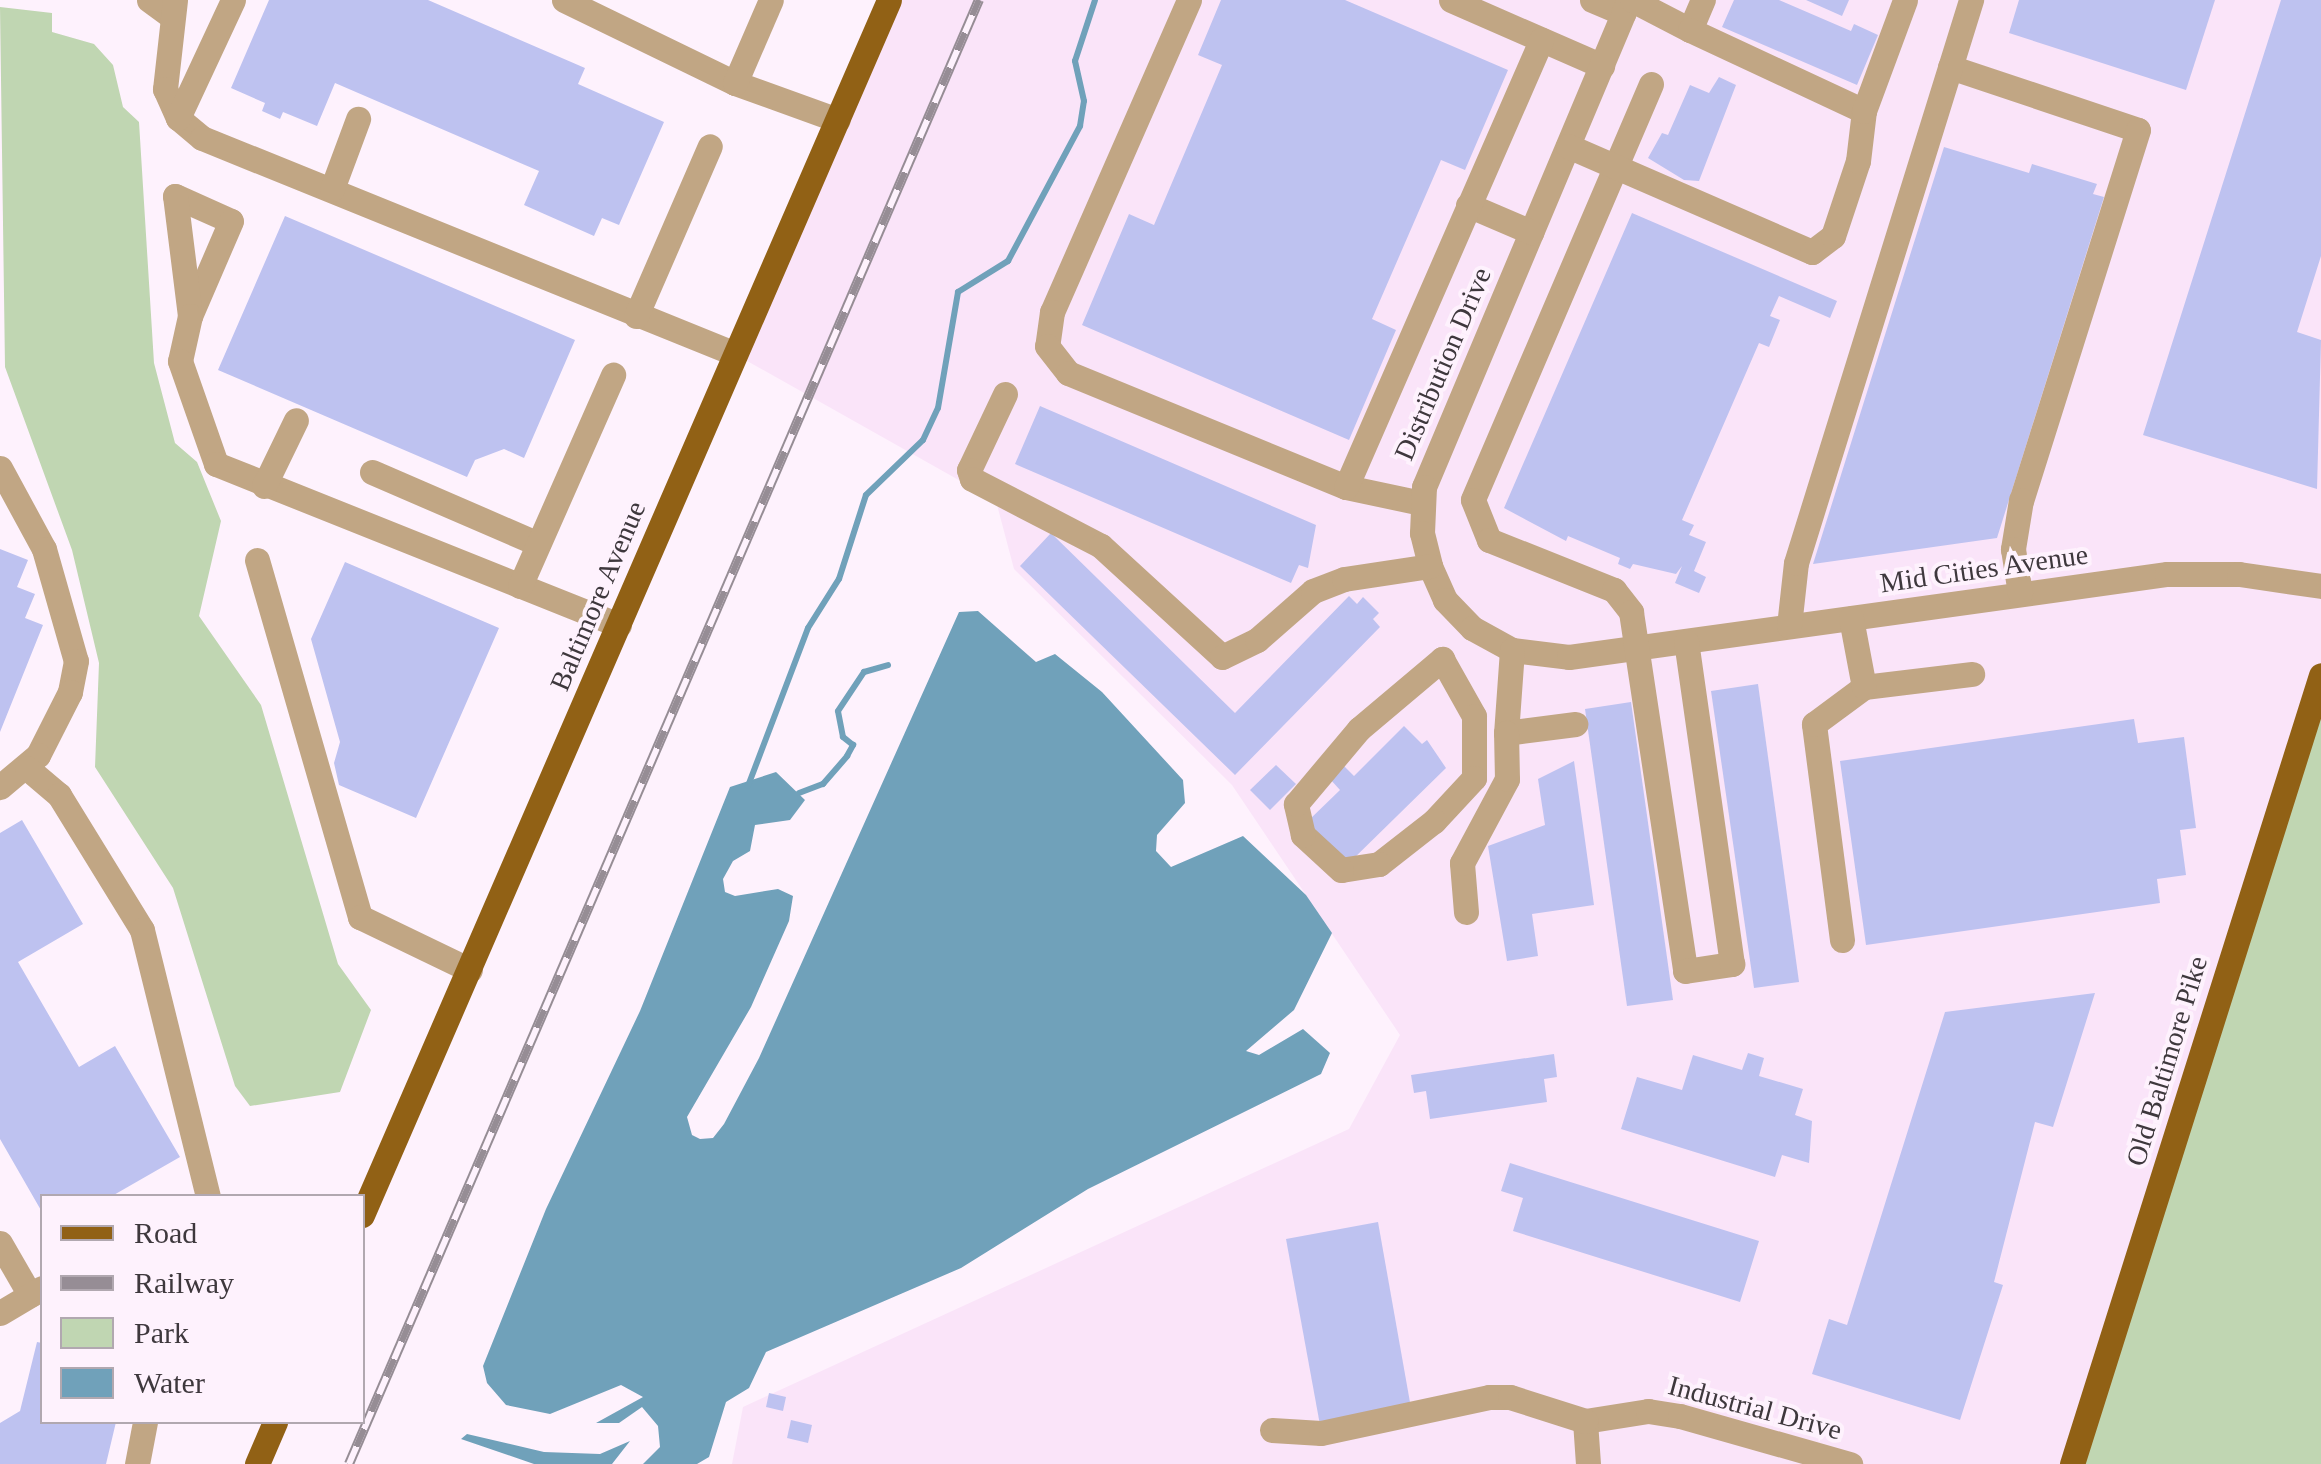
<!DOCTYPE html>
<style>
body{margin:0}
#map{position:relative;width:2321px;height:1464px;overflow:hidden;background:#fef2fd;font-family:Georgia,serif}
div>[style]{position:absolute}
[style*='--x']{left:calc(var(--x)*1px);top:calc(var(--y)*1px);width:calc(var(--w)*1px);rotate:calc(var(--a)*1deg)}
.built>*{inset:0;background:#fae4f9}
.green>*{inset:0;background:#c0d6b2}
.water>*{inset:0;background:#70a1ba}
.stream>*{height:6px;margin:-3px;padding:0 3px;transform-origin:3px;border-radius:3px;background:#70a1ba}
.building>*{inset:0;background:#bec2f0}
.minor>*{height:25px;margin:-12.5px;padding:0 12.5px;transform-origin:12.5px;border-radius:12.5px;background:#c1a684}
.major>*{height:25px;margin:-12.5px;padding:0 12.5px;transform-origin:12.5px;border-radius:12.5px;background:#916115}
.rail>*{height:10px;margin-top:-5px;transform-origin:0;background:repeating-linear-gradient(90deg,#fef2fd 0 19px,#968d95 0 38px);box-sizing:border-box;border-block:2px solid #968d95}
span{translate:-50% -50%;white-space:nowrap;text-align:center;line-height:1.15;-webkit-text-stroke:8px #fef2fd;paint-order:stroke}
.street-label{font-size:28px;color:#3e383d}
.legend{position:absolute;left:40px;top:1194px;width:325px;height:230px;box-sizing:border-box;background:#fef2fd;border:2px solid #b1a8b0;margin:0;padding:12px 18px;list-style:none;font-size:30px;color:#3e383d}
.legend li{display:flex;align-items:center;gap:20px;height:50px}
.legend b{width:50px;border:2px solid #b1a8b0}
</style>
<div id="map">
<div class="built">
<div style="clip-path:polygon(882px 0,2321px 0,2321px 685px,2074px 1464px,732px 1464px,743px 1407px,1349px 1129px,1400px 1035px,1232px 785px,1014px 569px,996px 501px,733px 353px)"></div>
</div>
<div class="green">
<div style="clip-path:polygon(0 7px,52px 13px,52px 32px,94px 44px,113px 65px,123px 107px,139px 122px,154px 363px,175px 443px,197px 462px,221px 521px,199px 616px,261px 705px,338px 964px,371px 1010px,340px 1092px,250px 1106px,235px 1086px,173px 888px,95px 767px,99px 663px,72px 550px,5px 367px)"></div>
<div style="clip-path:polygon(2321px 682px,2321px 1464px,2074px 1464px)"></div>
</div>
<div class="water">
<div style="clip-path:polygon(978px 611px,1036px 662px,1055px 654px,1102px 692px,1183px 780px,1185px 803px,1157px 835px,1156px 851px,1171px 867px,1243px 836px,1306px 895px,1332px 933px,1294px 1010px,1246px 1051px,1259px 1055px,1303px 1029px,1330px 1053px,1321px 1074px,1088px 1189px,961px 1268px,766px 1352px,749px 1388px,726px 1402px,709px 1457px,697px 1464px,643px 1464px,660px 1447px,658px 1426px,642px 1407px,619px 1423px,596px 1423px,643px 1397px,621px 1385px,550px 1414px,506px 1405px,487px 1383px,483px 1366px,546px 1209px,640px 1011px,730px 787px,776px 772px,805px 800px,790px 820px,755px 825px,750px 851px,733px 861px,723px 879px,725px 892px,735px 896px,778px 889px,793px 896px,789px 921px,751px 1007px,687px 1117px,692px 1135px,700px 1139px,713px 1138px,724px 1124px,759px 1058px,959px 612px)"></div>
<div style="clip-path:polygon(467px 1434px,544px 1452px,600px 1454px,630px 1441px,612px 1464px,534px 1464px,461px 1439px)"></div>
</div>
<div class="stream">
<div style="--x:748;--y:786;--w:169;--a:-69.2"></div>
<div style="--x:808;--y:628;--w:58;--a:-57.7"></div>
<div style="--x:839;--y:579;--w:88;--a:-72.2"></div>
<div style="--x:866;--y:495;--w:79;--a:-44"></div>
<div style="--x:923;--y:440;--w:35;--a:-65"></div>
<div style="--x:938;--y:408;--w:118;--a:-80.2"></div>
<div style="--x:958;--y:292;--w:59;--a:-31.8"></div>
<div style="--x:1008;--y:261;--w:153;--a:-61.9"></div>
<div style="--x:1080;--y:126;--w:25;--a:-81"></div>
<div style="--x:1084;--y:101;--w:41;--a:-102.7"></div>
<div style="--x:1075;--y:61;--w:64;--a:-71.8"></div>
<div style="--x:799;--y:793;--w:26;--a:-21"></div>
<div style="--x:823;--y:784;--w:37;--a:-49"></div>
<div style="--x:847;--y:756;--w:13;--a:-61"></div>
<div style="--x:853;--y:745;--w:13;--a:-141"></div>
<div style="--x:843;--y:737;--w:26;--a:-101"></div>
<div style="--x:838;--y:711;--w:47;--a:-56.3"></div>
<div style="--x:864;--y:672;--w:25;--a:-16"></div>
</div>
<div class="building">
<div style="clip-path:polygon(269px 0,428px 0,585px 68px,578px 84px,664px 122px,619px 225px,602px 218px,594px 236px,524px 205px,539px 171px,335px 83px,317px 126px,283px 112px,280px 119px,262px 111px,265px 103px,231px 88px)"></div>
<div style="clip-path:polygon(1221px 0,1345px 0,1508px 70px,1465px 170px,1441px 160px,1372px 319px,1396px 330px,1349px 440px,1082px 325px,1129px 214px,1154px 225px,1222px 65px,1198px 55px)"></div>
<div style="clip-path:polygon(1734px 0,1779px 0,1851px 31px,1854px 24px,1878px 35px,1857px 85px,1722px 27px)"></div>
<div style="clip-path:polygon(1806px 0,1849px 0,1842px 16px)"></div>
<div style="clip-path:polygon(2019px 0,2215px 0,2186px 90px,2009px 33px)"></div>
<div style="clip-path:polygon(2281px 0,2321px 0,2321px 256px,2297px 332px,2321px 340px,2317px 489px,2143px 435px)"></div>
<div style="clip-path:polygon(1719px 77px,1736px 85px,1699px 181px,1684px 180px,1648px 158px,1662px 133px,1668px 135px,1690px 85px,1709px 93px)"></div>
<div style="clip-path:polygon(1944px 147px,2029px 173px,2032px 164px,2097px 184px,2093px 194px,2104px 197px,1997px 538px,1813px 564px)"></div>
<div style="clip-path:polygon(1632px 213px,1837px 301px,1830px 318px,1779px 296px,1770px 316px,1780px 320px,1769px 347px,1759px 343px,1682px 520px,1694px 525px,1689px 535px,1706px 542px,1694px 571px,1706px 577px,1699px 593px,1675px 583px,1682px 566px,1676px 574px,1633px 564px,1630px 569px,1618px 564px,1620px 558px,1568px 536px,1566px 541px,1504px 508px)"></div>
<div style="clip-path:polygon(285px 216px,575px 340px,524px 458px,504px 449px,475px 460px,467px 477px,218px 370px)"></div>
<div style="clip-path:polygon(1040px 406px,1316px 525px,1308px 568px,1299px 565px,1291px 583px,1015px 464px)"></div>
<div style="clip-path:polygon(1051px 533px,1235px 713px,1349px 596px,1357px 604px,1363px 597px,1379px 613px,1373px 619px,1380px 627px,1235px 775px,1020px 566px)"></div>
<div style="clip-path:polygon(0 549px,28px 560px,17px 587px,35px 594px,25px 618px,43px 625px,0 732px)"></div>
<div style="clip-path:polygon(345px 562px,499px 628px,416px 818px,339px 785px,334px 763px,340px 742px,311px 639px)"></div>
<div style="clip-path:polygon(1758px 684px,1799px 982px,1754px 988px,1711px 691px)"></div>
<div style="clip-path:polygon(1631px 702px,1673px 1000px,1627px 1006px,1585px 709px)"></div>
<div style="clip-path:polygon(2134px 719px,2138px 743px,2184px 737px,2196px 828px,2180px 830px,2186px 875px,2157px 879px,2160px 903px,1866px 945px,1840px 761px)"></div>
<div style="clip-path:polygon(1404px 726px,1422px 744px,1427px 740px,1446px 768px,1348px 864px,1307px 822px,1340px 790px,1330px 779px,1344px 766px,1354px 776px)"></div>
<div style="clip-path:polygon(1574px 761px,1594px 905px,1532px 914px,1538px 956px,1507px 961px,1488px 846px,1545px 825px,1538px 779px)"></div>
<div style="clip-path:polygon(1276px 765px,1296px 784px,1270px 810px,1250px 790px)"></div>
<div style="clip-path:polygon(22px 820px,83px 924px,18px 962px,79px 1067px,115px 1046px,180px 1157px,112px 1196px,42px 1196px,42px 1212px,0 1139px,0 833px)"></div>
<div style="clip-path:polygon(2095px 993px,2053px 1127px,2035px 1122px,1994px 1282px,2003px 1285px,1960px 1420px,1812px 1374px,1829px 1319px,1847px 1325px,1945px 1012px)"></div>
<div style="clip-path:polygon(1748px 1053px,1764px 1058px,1759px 1076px,1803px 1089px,1795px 1115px,1812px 1121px,1809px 1163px,1782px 1155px,1775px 1177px,1621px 1129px,1637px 1077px,1682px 1090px,1693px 1055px,1742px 1070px)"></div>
<div style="clip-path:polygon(1554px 1054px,1557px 1077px,1544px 1079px,1547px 1102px,1430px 1119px,1426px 1091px,1414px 1093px,1411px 1075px)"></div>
<div style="clip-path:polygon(1510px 1163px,1759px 1241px,1740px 1302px,1513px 1231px,1523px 1198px,1501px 1191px)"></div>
<div style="clip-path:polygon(1378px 1222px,1411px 1408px,1320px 1425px,1286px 1239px)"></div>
<div style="clip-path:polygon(37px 1342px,42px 1343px,42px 1422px,116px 1422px,106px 1464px,0 1464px,0 1423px,20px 1411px)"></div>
<div style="clip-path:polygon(769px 1393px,786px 1397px,783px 1411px,766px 1407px)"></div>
<div style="clip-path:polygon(791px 1420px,812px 1425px,808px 1443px,787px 1438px)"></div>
</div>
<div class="minor">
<div style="--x:149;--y:0;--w:27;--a:36"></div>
<div style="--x:175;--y:0;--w:90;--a:96.4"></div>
<div style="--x:165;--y:89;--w:32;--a:66"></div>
<div style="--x:178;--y:118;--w:31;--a:40"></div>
<div style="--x:202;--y:138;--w:573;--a:22.04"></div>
<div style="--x:564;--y:0;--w:190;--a:25.9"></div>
<div style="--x:735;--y:83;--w:109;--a:19.8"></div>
<div style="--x:1189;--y:0;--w:341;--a:113.7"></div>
<div style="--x:1052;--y:312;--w:34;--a:98"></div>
<div style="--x:1047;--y:346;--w:34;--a:52"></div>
<div style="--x:1068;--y:373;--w:300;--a:22.3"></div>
<div style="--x:1346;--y:487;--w:77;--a:12"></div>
<div style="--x:1451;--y:0;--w:165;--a:23.6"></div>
<div style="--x:1592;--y:0;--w:34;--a:23"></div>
<div style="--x:1629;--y:0;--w:528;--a:112.83"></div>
<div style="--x:1424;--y:487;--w:46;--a:92.5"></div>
<div style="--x:1422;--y:533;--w:34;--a:76"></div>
<div style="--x:1430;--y:566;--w:37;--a:66"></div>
<div style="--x:1445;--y:600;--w:39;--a:46"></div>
<div style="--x:1472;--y:628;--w:46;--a:28.8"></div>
<div style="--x:1512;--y:650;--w:57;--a:7"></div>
<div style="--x:1569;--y:657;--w:604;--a:-7.9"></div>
<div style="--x:2167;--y:574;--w:72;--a:0"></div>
<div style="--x:2239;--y:574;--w:83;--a:8.3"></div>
<div style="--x:1632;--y:0;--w:65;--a:27.3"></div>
<div style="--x:1690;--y:30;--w:33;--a:-67"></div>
<div style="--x:1690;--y:30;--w:192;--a:25"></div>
<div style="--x:1950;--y:67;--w:198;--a:18.5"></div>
<div style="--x:2138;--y:130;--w:388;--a:107.5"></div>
<div style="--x:2021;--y:500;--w:50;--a:99.3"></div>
<div style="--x:2013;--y:549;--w:45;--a:81"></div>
<div style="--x:735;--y:83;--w:90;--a:-66.6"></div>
<div style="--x:1651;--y:84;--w:452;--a:113.2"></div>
<div style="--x:1473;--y:500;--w:43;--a:68.2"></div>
<div style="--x:1489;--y:540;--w:135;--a:21.8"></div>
<div style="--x:1614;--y:590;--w:28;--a:52"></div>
<div style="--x:1631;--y:612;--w:363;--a:81.4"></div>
<div style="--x:1685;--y:971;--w:48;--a:-8.5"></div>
<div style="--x:1732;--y:964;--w:325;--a:-98.1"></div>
<div style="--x:178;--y:118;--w:130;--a:-65"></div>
<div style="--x:1568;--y:146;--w:266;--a:23.5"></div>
<div style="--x:1812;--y:252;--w:26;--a:-37"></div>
<div style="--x:1833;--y:236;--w:79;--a:-71.6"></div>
<div style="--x:1858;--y:161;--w:50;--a:-83.2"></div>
<div style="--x:1864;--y:111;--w:118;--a:-69.7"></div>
<div style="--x:332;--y:189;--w:75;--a:-69.6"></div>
<div style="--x:175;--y:196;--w:61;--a:24.1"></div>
<div style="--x:231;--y:221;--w:103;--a:113.3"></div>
<div style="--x:190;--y:316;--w:121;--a:-97.1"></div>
<div style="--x:1468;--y:205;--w:69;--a:23.2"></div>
<div style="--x:190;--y:316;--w:46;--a:102.5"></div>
<div style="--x:180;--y:361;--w:109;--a:70.7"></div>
<div style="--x:216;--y:464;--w:434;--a:21.8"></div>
<div style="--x:636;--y:316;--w:185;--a:-66.5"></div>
<div style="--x:1005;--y:394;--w:84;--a:115.3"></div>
<div style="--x:969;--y:470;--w:9;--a:72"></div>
<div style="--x:972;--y:479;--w:145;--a:27.4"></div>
<div style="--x:1101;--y:546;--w:164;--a:42.5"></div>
<div style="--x:1222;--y:657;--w:39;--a:-26"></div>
<div style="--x:1257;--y:640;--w:74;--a:-41.2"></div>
<div style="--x:1313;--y:591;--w:33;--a:-21"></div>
<div style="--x:1344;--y:579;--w:87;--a:-8.6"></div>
<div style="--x:0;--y:468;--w:92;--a:61.5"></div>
<div style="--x:44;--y:549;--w:116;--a:74.1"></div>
<div style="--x:76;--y:661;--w:32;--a:101"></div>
<div style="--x:70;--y:692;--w:71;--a:116.9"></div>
<div style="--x:38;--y:755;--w:50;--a:139.9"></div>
<div style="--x:372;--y:472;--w:181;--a:23.4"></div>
<div style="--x:264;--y:486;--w:73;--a:-64.1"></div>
<div style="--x:1346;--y:487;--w:488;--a:-66.4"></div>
<div style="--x:257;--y:560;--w:372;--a:73.9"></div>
<div style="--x:360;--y:917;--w:122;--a:25.7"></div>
<div style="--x:520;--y:586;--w:231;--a:-66.2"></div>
<div style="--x:1789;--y:626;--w:63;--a:-83.7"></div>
<div style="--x:1796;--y:563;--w:590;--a:-72.73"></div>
<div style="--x:1512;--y:650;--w:83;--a:94.1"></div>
<div style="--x:1506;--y:733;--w:70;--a:-7.4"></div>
<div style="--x:1442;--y:659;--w:65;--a:60.7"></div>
<div style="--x:1474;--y:716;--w:62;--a:90"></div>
<div style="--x:1474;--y:778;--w:59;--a:132.9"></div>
<div style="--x:1434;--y:821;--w:70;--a:142"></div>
<div style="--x:1379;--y:864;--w:38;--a:171"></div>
<div style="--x:1341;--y:870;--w:52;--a:-137.4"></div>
<div style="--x:1303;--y:835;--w:32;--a:-103"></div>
<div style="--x:1296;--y:804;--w:98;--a:-50"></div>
<div style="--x:1359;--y:729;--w:109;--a:-40.1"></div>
<div style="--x:1864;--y:687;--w:109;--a:-6.9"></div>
<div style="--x:27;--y:768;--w:42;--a:40.2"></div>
<div style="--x:59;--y:795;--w:158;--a:58.4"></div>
<div style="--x:142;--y:930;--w:274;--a:76.1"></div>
<div style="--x:1466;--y:912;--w:49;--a:-94.7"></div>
<div style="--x:1462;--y:863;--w:95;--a:-61.8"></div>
<div style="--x:1507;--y:779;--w:46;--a:-91.2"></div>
<div style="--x:1842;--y:940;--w:218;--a:-97.4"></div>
<div style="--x:1814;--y:724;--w:62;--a:-36.5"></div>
<div style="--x:1864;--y:687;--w:70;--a:-100.7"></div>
<div style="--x:0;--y:1243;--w:60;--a:60"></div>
<div style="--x:0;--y:1313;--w:49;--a:-30.8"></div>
<div style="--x:1585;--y:1421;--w:64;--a:-9"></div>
<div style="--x:1648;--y:1411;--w:32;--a:9"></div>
<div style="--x:1680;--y:1416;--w:177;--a:15.8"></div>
<div style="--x:1585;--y:1421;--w:43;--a:86"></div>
<div style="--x:1272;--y:1430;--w:49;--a:3.5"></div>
<div style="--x:1321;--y:1433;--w:172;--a:-12.1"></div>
<div style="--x:1489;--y:1397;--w:21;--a:0"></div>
<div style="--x:1510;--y:1397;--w:79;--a:17.7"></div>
<div style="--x:137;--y:1464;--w:43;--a:-79.2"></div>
</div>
<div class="major">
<div style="--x:362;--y:1215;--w:1324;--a:-66.55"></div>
<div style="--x:257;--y:1464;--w:46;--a:-66.8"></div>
<div style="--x:2072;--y:1464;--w:827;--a:-72.48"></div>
</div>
<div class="rail">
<div style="--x:349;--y:1464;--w:1594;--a:-66.72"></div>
</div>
<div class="street-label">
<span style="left:1443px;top:364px;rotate:-67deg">Distribution Drive</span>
<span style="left:1984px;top:569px;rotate:-8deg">Mid Cities Avenue</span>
<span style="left:598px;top:596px;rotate:-67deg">Baltimore Avenue</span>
<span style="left:2167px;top:1061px;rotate:-73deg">Old Baltimore Pike</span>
<span style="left:1755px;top:1408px;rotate:15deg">Industrial Drive</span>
</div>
<ul class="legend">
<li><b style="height:12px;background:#916115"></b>Road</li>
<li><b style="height:12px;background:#968d95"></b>Railway</li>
<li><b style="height:28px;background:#c0d6b2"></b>Park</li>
<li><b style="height:28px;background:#70a1ba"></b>Water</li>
</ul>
</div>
